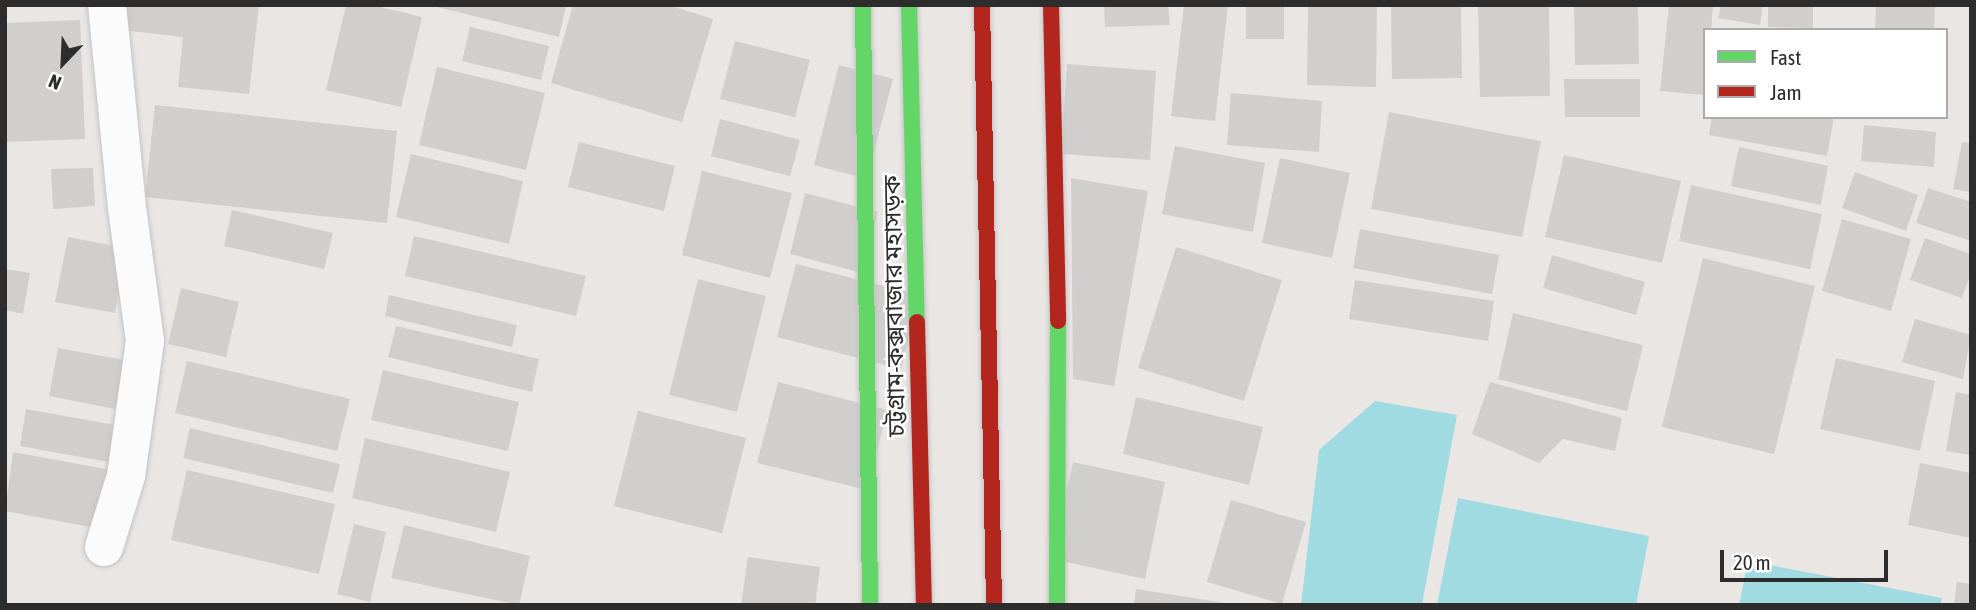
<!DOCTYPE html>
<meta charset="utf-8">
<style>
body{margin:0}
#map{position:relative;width:1976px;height:610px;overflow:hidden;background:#e9e6e4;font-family:"Asap Condensed","Noto Sans Bengali",sans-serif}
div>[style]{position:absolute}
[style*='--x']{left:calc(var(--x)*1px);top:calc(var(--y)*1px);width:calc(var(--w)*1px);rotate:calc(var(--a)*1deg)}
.water>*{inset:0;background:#a1dbe2}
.building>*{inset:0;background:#d1cfcd}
.roads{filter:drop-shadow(0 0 2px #c4c3c4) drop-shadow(0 0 2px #c4c3c4)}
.street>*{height:38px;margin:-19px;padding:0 19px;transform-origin:19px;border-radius:19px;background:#fcfbfb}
.fast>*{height:16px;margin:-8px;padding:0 8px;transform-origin:8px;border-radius:8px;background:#63d668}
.jam>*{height:16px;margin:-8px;padding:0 8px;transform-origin:8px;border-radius:8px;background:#b3261e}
span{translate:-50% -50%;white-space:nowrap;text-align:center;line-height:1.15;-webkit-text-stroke:5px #fff;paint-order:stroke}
.street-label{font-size:24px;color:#2d2d2d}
.frame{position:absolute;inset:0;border:7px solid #2d2d2d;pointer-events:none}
.legend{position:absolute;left:1703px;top:28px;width:245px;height:91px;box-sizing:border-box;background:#fff;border:2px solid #ababab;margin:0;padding:9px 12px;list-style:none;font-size:21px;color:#2d2d2d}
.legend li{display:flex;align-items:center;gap:14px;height:35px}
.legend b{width:35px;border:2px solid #ababab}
.north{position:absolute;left:28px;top:28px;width:70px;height:70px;-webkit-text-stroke:5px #fff;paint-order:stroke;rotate:203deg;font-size:19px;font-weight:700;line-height:28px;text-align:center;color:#2d2d2d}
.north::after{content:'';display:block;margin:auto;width:24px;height:32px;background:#2d2d2d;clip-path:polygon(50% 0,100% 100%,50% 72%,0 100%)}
.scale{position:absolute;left:1720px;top:550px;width:168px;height:32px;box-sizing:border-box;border:4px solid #2d2d2d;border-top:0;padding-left:9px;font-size:21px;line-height:24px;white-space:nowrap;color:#2d2d2d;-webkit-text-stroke:5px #fff;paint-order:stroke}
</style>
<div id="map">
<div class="water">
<div style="clip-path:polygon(1375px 401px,1457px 415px,1422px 605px,1301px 605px,1319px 450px)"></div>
<div style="clip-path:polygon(1458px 498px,1649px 536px,1636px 605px,1437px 605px)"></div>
<div style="clip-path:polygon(1748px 561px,1942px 598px,1940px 605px,1739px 605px)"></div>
</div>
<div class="building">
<div style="clip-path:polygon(123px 5px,259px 5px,249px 94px,178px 87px,183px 37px,121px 30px)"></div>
<div style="clip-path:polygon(346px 5px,372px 5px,422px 17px,401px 107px,326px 90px)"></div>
<div style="clip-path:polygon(429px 5px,566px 5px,559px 37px)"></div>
<div style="clip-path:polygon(573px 5px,668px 5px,713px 19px,682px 122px,551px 83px)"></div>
<div style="clip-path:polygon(1104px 5px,1168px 5px,1170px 25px,1105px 27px)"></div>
<div style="clip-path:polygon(1184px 5px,1228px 5px,1215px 121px,1171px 116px)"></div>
<div style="clip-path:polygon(1246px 5px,1284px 5px,1284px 39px,1246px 39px)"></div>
<div style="clip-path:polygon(1308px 5px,1377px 5px,1376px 87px,1307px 85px)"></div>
<div style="clip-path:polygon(1391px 5px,1461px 5px,1462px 78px,1392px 79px)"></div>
<div style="clip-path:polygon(1478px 5px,1549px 5px,1550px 96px,1480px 97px)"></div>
<div style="clip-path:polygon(1574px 5px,1638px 5px,1639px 64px,1575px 65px)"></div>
<div style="clip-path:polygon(1669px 5px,1713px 5px,1711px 30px,1705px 30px,1704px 95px,1660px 91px)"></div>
<div style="clip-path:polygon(1721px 5px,1763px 5px,1760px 25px,1718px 18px)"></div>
<div style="clip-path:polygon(1768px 5px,1813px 5px,1813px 28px,1768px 27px)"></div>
<div style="clip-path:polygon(1876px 5px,1935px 5px,1934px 30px,1875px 30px)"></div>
<div style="clip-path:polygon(80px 20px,85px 139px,5px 142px,5px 23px)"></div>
<div style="clip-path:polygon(470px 27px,549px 46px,541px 80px,462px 61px)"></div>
<div style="clip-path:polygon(735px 41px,810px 60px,795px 117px,720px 99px)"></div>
<div style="clip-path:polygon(1067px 64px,1156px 71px,1150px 160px,1061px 154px)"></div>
<div style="clip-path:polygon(839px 65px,893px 79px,867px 179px,814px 165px)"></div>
<div style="clip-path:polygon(437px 67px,545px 93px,526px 170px,419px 145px)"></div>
<div style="clip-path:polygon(1564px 79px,1640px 79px,1640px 117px,1565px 117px)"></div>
<div style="clip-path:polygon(1231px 93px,1322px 101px,1319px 152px,1227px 145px)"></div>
<div style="clip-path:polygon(155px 105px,397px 131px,387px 223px,145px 197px)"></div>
<div style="clip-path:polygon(1389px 112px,1541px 141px,1522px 237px,1371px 209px)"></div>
<div style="clip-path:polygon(1712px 117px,1834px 117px,1827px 156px,1709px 135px)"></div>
<div style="clip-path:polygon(720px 119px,800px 140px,790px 176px,711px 156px)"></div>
<div style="clip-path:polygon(1864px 125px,1936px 132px,1934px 167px,1861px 161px)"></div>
<div style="clip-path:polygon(579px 142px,675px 166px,664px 211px,568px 187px)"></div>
<div style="clip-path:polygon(1962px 142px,1971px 143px,1971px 192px,1953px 189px)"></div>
<div style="clip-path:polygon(1175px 146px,1265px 163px,1253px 232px,1162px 214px)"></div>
<div style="clip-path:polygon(1739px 147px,1828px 166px,1821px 205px,1731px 186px)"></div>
<div style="clip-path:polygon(411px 154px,523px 181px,509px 244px,396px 217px)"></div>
<div style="clip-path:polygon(1564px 155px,1681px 181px,1662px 263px,1545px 237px)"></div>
<div style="clip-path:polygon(1280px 158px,1350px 173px,1332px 258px,1262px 243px)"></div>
<div style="clip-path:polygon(93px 168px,95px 206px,53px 209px,51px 169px)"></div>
<div style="clip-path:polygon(702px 171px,792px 193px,770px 278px,682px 255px)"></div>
<div style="clip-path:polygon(1855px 172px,1918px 195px,1906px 231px,1842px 208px)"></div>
<div style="clip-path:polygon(1071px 178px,1148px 191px,1114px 386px,1073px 379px)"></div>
<div style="clip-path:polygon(1691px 185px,1822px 214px,1810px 269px,1679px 241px)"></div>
<div style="clip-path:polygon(1928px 188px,1971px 202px,1971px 241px,1916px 223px)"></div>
<div style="clip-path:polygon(805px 193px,878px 212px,862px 273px,790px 254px)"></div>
<div style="clip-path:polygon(232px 210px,333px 233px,324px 269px,224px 246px)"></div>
<div style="clip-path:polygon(1842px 219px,1911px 239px,1891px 311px,1822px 291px)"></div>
<div style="clip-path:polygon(1360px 229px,1499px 255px,1492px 294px,1353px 268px)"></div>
<div style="clip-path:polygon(414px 236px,586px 276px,576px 316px,405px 276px)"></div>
<div style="clip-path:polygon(68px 237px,126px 248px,115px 313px,55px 302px)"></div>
<div style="clip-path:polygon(1925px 238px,1971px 254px,1971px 273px,1962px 298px,1910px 280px)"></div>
<div style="clip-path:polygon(1176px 247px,1282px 280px,1244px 401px,1138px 368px)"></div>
<div style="clip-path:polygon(1552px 255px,1645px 282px,1636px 315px,1543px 288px)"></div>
<div style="clip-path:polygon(1703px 258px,1815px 286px,1774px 454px,1662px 427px)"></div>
<div style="clip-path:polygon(796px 264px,920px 295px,901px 369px,777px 337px)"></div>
<div style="clip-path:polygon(5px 269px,30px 273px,23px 314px,5px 310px)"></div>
<div style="clip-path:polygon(698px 279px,766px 296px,737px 412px,669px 395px)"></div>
<div style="clip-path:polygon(1355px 280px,1494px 301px,1488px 341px,1349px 319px)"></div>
<div style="clip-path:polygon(181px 288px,239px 302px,226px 357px,168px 344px)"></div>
<div style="clip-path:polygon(389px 295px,517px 325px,512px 347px,385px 316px)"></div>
<div style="clip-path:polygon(1513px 313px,1643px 345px,1627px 411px,1498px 379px)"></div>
<div style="clip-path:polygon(1915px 319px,1971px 335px,1963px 379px,1902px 362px)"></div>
<div style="clip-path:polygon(396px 326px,539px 359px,532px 392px,388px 357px)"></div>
<div style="clip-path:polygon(58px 348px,124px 360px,115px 409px,49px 396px)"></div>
<div style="clip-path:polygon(1836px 358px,1935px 381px,1920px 451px,1820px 429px)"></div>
<div style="clip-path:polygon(187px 361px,350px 399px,337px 451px,175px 413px)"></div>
<div style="clip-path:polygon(383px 370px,519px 402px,508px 451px,371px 420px)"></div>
<div style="clip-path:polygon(778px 382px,887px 410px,867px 490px,757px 463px)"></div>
<div style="clip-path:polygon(1490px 382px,1622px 418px,1615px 451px,1563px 439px,1539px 463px,1472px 434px)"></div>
<div style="clip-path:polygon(1956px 392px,1971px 395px,1971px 455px,1946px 451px)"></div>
<div style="clip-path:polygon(1136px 397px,1263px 427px,1249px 485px,1123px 454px)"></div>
<div style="clip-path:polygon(26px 409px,120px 426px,114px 463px,20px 446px)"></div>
<div style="clip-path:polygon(638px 411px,746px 438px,722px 533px,614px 506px)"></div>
<div style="clip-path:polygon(190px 428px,340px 464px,333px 493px,183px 458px)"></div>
<div style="clip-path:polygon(365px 438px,510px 472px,496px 532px,352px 498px)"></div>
<div style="clip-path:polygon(13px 452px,111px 470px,101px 529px,5px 511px)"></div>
<div style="clip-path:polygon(1073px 462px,1165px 482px,1145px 579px,1052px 559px)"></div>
<div style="clip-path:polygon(1920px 463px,1971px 473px,1971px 538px,1908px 525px)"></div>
<div style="clip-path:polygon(187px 470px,335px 504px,319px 574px,171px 540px)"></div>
<div style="clip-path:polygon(1231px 500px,1306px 522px,1282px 604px,1207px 582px)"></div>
<div style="clip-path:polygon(354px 524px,386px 532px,370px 602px,337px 594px)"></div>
<div style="clip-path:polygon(404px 525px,530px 556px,519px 605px,391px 578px)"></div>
<div style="clip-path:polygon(748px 557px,820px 567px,815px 605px,741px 605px)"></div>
<div style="clip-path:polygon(1957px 582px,1971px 584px,1971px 605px,1954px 605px)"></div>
<div style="clip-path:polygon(1136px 589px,1225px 603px,1225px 605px,1134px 605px)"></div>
</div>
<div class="roads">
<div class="street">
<div style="--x:104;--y:547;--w:74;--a:-72.8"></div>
<div style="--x:126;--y:476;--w:136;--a:-82"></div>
<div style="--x:145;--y:341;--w:134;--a:-97.7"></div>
<div style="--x:127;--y:208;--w:204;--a:-95.6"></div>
</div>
<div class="fast">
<div style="--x:863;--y:5;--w:600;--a:89.33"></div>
<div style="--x:909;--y:5;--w:317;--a:88.6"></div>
<div style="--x:1057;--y:605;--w:284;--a:-89.8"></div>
</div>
<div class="jam">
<div style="--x:982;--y:5;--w:600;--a:88.85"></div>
<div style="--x:1051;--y:5;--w:316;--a:88.7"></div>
<div style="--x:917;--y:322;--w:283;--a:88.6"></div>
</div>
</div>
<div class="street-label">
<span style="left:894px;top:306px;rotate:-91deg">চট্টগ্রাম-কক্সবাজার মহাসড়ক</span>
</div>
<div class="frame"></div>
<ul class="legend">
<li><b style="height:9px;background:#63d668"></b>Fast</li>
<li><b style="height:9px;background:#b3261e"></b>Jam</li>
</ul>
<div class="north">N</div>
<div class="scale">20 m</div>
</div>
